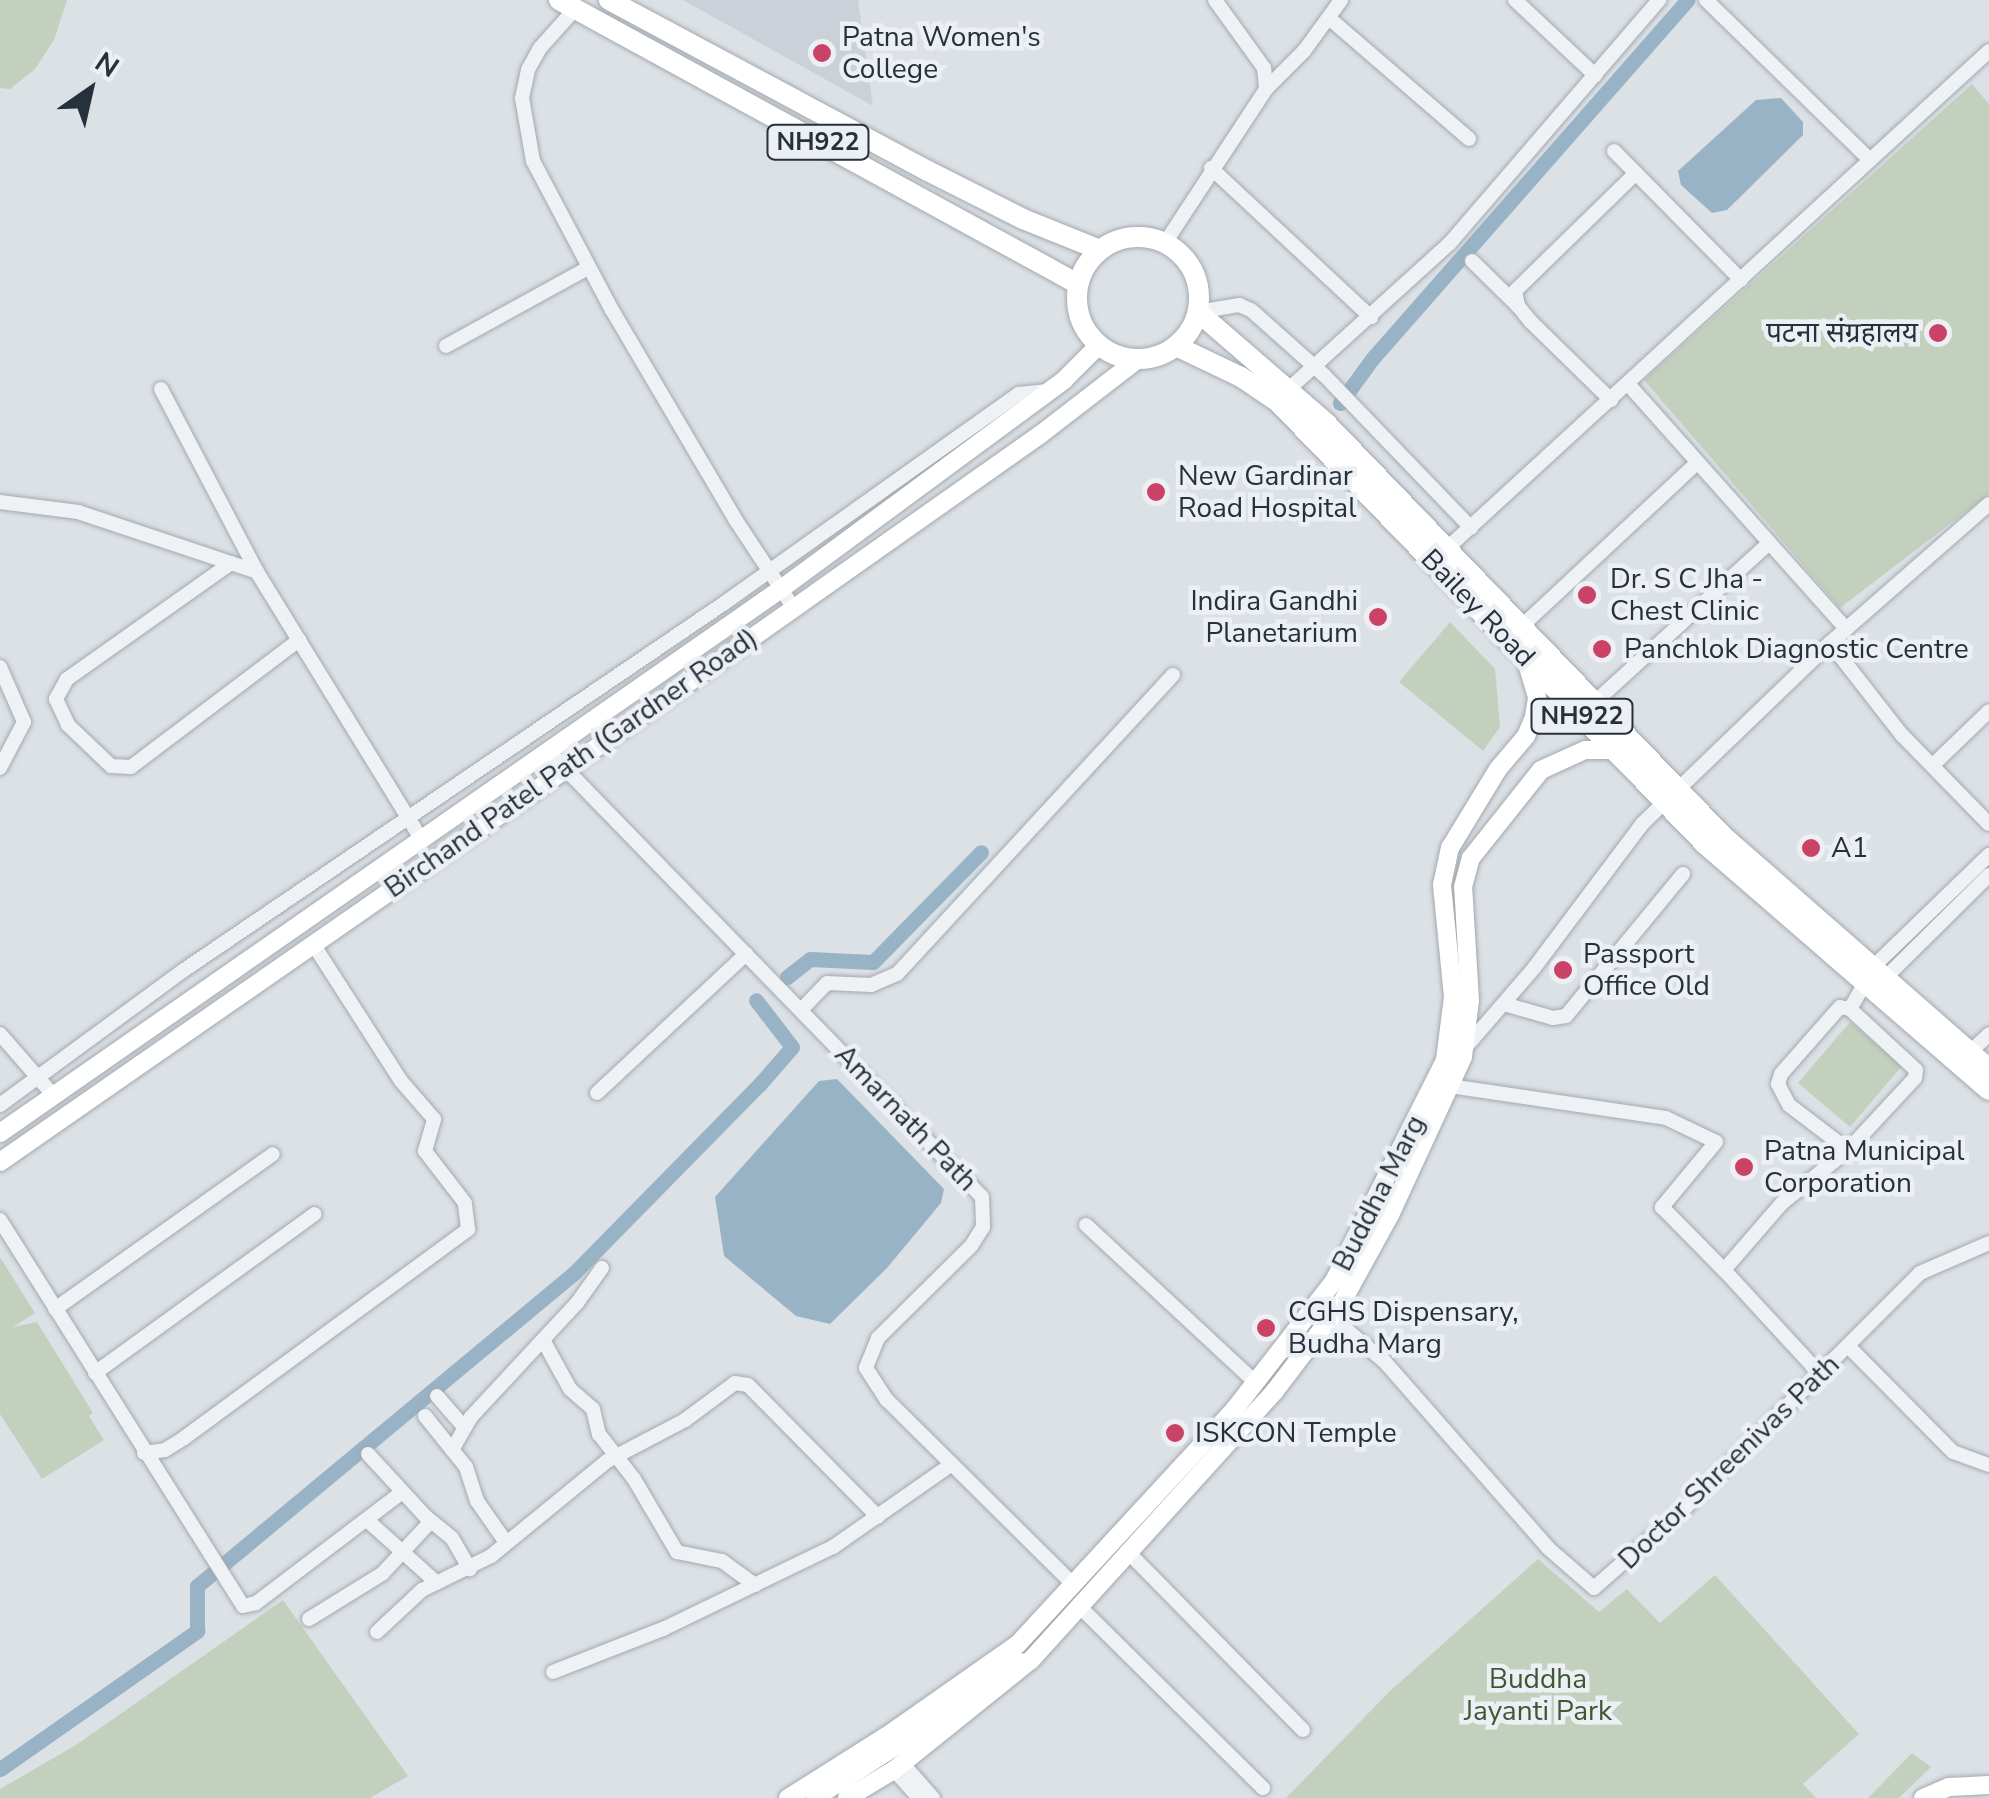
<!DOCTYPE html>
<meta charset="utf-8">
<style>
body{margin:0}
#map{position:relative;width:1989px;height:1798px;overflow:hidden;background:#dce1e6;font-family:"Nunito Sans","Noto Sans Devanagari",sans-serif}
div>[style]{position:absolute}
[style*='--x']{left:calc(var(--x)*1px);top:calc(var(--y)*1px);width:calc(var(--w)*1px);rotate:calc(var(--a)*1deg)}
.built>*{inset:0;background:#cbd1d8}
.green>*{inset:0;background:#c4d0be}
.water>*{inset:0;background:#98b3c6}
.canal>*{height:15px;margin:-7.5px;padding:0 7.5px;transform-origin:7.5px;border-radius:7.5px;background:#98b3c6}
.roads{filter:drop-shadow(0 0 2px #a2a9b0) drop-shadow(0 0 2px #a2a9b0)}
.minor>*{height:14px;margin:-7px;padding:0 7px;transform-origin:7px;border-radius:7px;background:#eff2f5}
.major>*{height:18px;margin:-9px;padding:0 9px;transform-origin:9px;border-radius:9px;background:#fff}
.highway>*{height:20px;margin:-10px;padding:0 10px;transform-origin:10px;border-radius:10px;background:#fff}
.highway>.ring{margin:-10px;padding:0;box-sizing:content-box;background:none;border:20px solid #fff;border-radius:50%}
.dots>*{width:28px;height:28px;translate:-50% -50%;box-sizing:border-box;border:5px solid #ecf0f4;border-radius:50%}
span{translate:-50% -50%;white-space:nowrap;text-align:center;line-height:1.15;-webkit-text-stroke:9px #ecf0f4;paint-order:stroke}
.shield-label span{padding:2px 8px;background:#ecf0f4;border:2px solid;border-radius:8px;-webkit-text-stroke-width:0}
.shield-label{font-size:25px;color:#27313c;font-weight:700}
.poi-label{font-size:28px;color:#27313c}
.left{translate:0 -50%;text-align:left}
.right{translate:-100% -50%;text-align:right}
.street-label{font-size:28px;color:#27313c}
.park-label{font-size:28px;color:#3e5834}
.north{position:absolute;left:40px;top:40px;width:100px;height:100px;-webkit-text-stroke:8px #ecf0f4;paint-order:stroke;rotate:34deg;font-size:28px;font-weight:700;line-height:40px;text-align:center;color:#27313c}
.north::after{content:'';display:block;margin:auto;width:35px;height:45px;background:#27313c;clip-path:polygon(50% 0,100% 100%,50% 72%,0 100%)}
</style>
<div id="map">
<div class="built">
<div style="clip-path:polygon(683px 0,858px 0,873px 106px)"></div>
</div>
<div class="green">
<div style="clip-path:polygon(0 0,67px 0,54px 40px,35px 69px,10px 89px,0 88px)"></div>
<div style="clip-path:polygon(1972px 84px,1989px 104px,1989px 494px,1840px 608px,1644px 380px)"></div>
<div style="clip-path:polygon(1450px 622px,1495px 669px,1500px 727px,1483px 751px,1399px 682px)"></div>
<div style="clip-path:polygon(1850px 1022px,1902px 1066px,1850px 1127px,1798px 1083px)"></div>
<div style="clip-path:polygon(0 1257px,35px 1313px,13px 1327px,37px 1322px,93px 1413px,89px 1416px,104px 1440px,42px 1479px,0 1414px)"></div>
<div style="clip-path:polygon(1538px 1559px,1599px 1612px,1627px 1589px,1660px 1623px,1715px 1575px,1859px 1734px,1803px 1784px,1816px 1798px,1286px 1798px,1390px 1691px)"></div>
<div style="clip-path:polygon(283px 1600px,408px 1776px,370px 1798px,0 1798px,0 1789px,76px 1745px)"></div>
<div style="clip-path:polygon(1912px 1753px,1931px 1767px,1899px 1798px,1868px 1798px)"></div>
</div>
<div class="water">
<div style="clip-path:polygon(1781px 98px,1803px 122px,1803px 135px,1727px 210px,1712px 213px,1681px 185px,1678px 171px,1756px 100px)"></div>
<div style="clip-path:polygon(837px 1079px,944px 1189px,941px 1203px,887px 1268px,830px 1324px,796px 1316px,724px 1256px,715px 1197px,819px 1081px)"></div>
</div>
<div class="canal">
<div style="--x:1340;--y:403;--w:54;--a:-54"></div>
<div style="--x:1372;--y:359;--w:478;--a:-48.7"></div>
<div style="--x:787;--y:977;--w:29;--a:-38"></div>
<div style="--x:810;--y:959;--w:63;--a:2.7"></div>
<div style="--x:873;--y:962;--w:154;--a:-45.5"></div>
<div style="--x:0;--y:1769;--w:241;--a:-35"></div>
<div style="--x:197;--y:1631;--w:45;--a:-90"></div>
<div style="--x:197;--y:1586;--w:490;--a:-39.7"></div>
<div style="--x:574;--y:1273;--w:264;--a:-45.5"></div>
<div style="--x:759;--y:1085;--w:50;--a:-49"></div>
<div style="--x:792;--y:1047;--w:59;--a:-127.5"></div>
</div>
<div class="roads">
<div class="minor">
<div style="--x:1515;--y:0;--w:110;--a:43.2"></div>
<div style="--x:1706;--y:0;--w:229;--a:44.3"></div>
<div style="--x:575;--y:9;--w:52;--a:131.9"></div>
<div style="--x:540;--y:48;--w:25;--a:119"></div>
<div style="--x:528;--y:70;--w:29;--a:102"></div>
<div style="--x:522;--y:98;--w:64;--a:80.1"></div>
<div style="--x:533;--y:161;--w:169;--a:62.1"></div>
<div style="--x:612;--y:310;--w:243;--a:59.5"></div>
<div style="--x:735;--y:519;--w:105;--a:56.6"></div>
<div style="--x:1329;--y:18;--w:185;--a:40.8"></div>
<div style="--x:1266;--y:89;--w:54;--a:-45"></div>
<div style="--x:1304;--y:51;--w:63;--a:-54"></div>
<div style="--x:1614;--y:151;--w:181;--a:45.4"></div>
<div style="--x:1211;--y:168;--w:219;--a:43"></div>
<div style="--x:1165;--y:243;--w:184;--a:-56.7"></div>
<div style="--x:1266;--y:89;--w:21;--a:-95"></div>
<div style="--x:1264;--y:68;--w:84;--a:-125.8"></div>
<div style="--x:1472;--y:261;--w:64;--a:44.4"></div>
<div style="--x:1198;--y:312;--w:42;--a:-9.7"></div>
<div style="--x:1239;--y:305;--w:13;--a:23"></div>
<div style="--x:1251;--y:310;--w:98;--a:41.7"></div>
<div style="--x:1324;--y:375;--w:212;--a:46.1"></div>
<div style="--x:446;--y:346;--w:162;--a:-28.8"></div>
<div style="--x:1628;--y:384;--w:328;--a:48.3"></div>
<div style="--x:1290;--y:388;--w:216;--a:-42.2"></div>
<div style="--x:1450;--y:243;--w:321;--a:-49.3"></div>
<div style="--x:161;--y:389;--w:207;--a:62.3"></div>
<div style="--x:1611;--y:400;--w:112;--a:-135.7"></div>
<div style="--x:1531;--y:322;--w:21;--a:-129"></div>
<div style="--x:1518;--y:306;--w:15;--a:-101"></div>
<div style="--x:1515;--y:291;--w:169;--a:-44.3"></div>
<div style="--x:0;--y:502;--w:79;--a:7.3"></div>
<div style="--x:78;--y:512;--w:189;--a:18.5"></div>
<div style="--x:257;--y:572;--w:315;--a:58.4"></div>
<div style="--x:1441;--y:554;--w:744;--a:-42.55"></div>
<div style="--x:231;--y:563;--w:201;--a:144.7"></div>
<div style="--x:67;--y:679;--w:23;--a:119"></div>
<div style="--x:56;--y:699;--w:29;--a:65"></div>
<div style="--x:68;--y:725;--w:59;--a:43.6"></div>
<div style="--x:111;--y:766;--w:20;--a:3"></div>
<div style="--x:131;--y:767;--w:211;--a:-37.1"></div>
<div style="--x:1522;--y:626;--w:239;--a:-43"></div>
<div style="--x:1830;--y:643;--w:117;--a:52"></div>
<div style="--x:1902;--y:735;--w:124;--a:45.7"></div>
<div style="--x:0;--y:667;--w:60;--a:66.4"></div>
<div style="--x:24;--y:722;--w:52;--a:117.6"></div>
<div style="--x:1595;--y:702;--w:236;--a:-42.4"></div>
<div style="--x:550;--y:753;--w:619;--a:45.78"></div>
<div style="--x:982;--y:1197;--w:30;--a:88"></div>
<div style="--x:983;--y:1227;--w:22;--a:122"></div>
<div style="--x:971;--y:1246;--w:131;--a:135.3"></div>
<div style="--x:878;--y:1338;--w:32;--a:112"></div>
<div style="--x:866;--y:1368;--w:38;--a:57"></div>
<div style="--x:887;--y:1400;--w:263;--a:44.7"></div>
<div style="--x:1934;--y:764;--w:76;--a:-43.9"></div>
<div style="--x:1874;--y:966;--w:160;--a:-44"></div>
<div style="--x:1886;--y:977;--w:145;--a:-44.7"></div>
<div style="--x:1504;--y:1004;--w:51;--a:15.9"></div>
<div style="--x:1553;--y:1018;--w:13;--a:-9"></div>
<div style="--x:1566;--y:1016;--w:184;--a:-50.5"></div>
<div style="--x:1840;--y:1007;--w:10;--a:11"></div>
<div style="--x:1850;--y:1009;--w:90;--a:42.7"></div>
<div style="--x:1916;--y:1070;--w:8;--a:97"></div>
<div style="--x:1915;--y:1078;--w:98;--a:132.9"></div>
<div style="--x:1848;--y:1150;--w:74;--a:-142.7"></div>
<div style="--x:1789;--y:1105;--w:24;--a:-118"></div>
<div style="--x:1778;--y:1084;--w:10;--a:-73"></div>
<div style="--x:1781;--y:1074;--w:89;--a:-48.6"></div>
<div style="--x:1850;--y:1009;--w:30;--a:-60"></div>
<div style="--x:801;--y:1010;--w:37;--a:-46"></div>
<div style="--x:827;--y:983;--w:44;--a:2.6"></div>
<div style="--x:871;--y:985;--w:28;--a:-23"></div>
<div style="--x:897;--y:974;--w:407;--a:-47.3"></div>
<div style="--x:0;--y:1034;--w:82;--a:48.9"></div>
<div style="--x:1465;--y:1048;--w:106;--a:-49.2"></div>
<div style="--x:1534;--y:968;--w:181;--a:-53.1"></div>
<div style="--x:1643;--y:823;--w:260;--a:-43.9"></div>
<div style="--x:1830;--y:643;--w:211;--a:-41.2"></div>
<div style="--x:1970;--y:1052;--w:26;--a:-43"></div>
<div style="--x:1443;--y:1085;--w:225;--a:8.4"></div>
<div style="--x:1666;--y:1118;--w:55;--a:25.6"></div>
<div style="--x:1716;--y:1142;--w:85;--a:129.7"></div>
<div style="--x:1662;--y:1207;--w:88;--a:45.5"></div>
<div style="--x:597;--y:1093;--w:204;--a:-43"></div>
<div style="--x:0;--y:1105;--w:228;--a:-36.3"></div>
<div style="--x:184;--y:970;--w:652;--a:-34.18"></div>
<div style="--x:723;--y:604;--w:363;--a:-35.4"></div>
<div style="--x:1019;--y:394;--w:31;--a:-6"></div>
<div style="--x:0;--y:1220;--w:456;--a:57.8"></div>
<div style="--x:243;--y:1606;--w:13;--a:-13"></div>
<div style="--x:256;--y:1603;--w:183;--a:-37.2"></div>
<div style="--x:1086;--y:1225;--w:232;--a:42.9"></div>
<div style="--x:55;--y:1309;--w:267;--a:-35.4"></div>
<div style="--x:1323;--y:1310;--w:80;--a:39.9"></div>
<div style="--x:1384;--y:1361;--w:249;--a:48.7"></div>
<div style="--x:1548;--y:1548;--w:61;--a:41"></div>
<div style="--x:1594;--y:1588;--w:123;--a:-41.4"></div>
<div style="--x:1686;--y:1507;--w:331;--a:-45"></div>
<div style="--x:1920;--y:1273;--w:75;--a:-23.5"></div>
<div style="--x:543;--y:1340;--w:56;--a:61.1"></div>
<div style="--x:570;--y:1389;--w:30;--a:41"></div>
<div style="--x:593;--y:1409;--w:26;--a:77"></div>
<div style="--x:599;--y:1434;--w:57;--a:52.1"></div>
<div style="--x:634;--y:1479;--w:85;--a:59.5"></div>
<div style="--x:677;--y:1552;--w:46;--a:11.3"></div>
<div style="--x:722;--y:1561;--w:41;--a:36"></div>
<div style="--x:1848;--y:1346;--w:149;--a:45.3"></div>
<div style="--x:1953;--y:1452;--w:38;--a:20"></div>
<div style="--x:95;--y:1373;--w:271;--a:-35.9"></div>
<div style="--x:1819;--y:1373;--w:140;--a:-132.7"></div>
<div style="--x:1724;--y:1270;--w:89;--a:-49.1"></div>
<div style="--x:1782;--y:1203;--w:85;--a:-38.8"></div>
<div style="--x:437;--y:1396;--w:41;--a:48.9"></div>
<div style="--x:425;--y:1416;--w:65;--a:51.2"></div>
<div style="--x:466;--y:1467;--w:36;--a:72"></div>
<div style="--x:477;--y:1501;--w:49;--a:55"></div>
<div style="--x:452;--y:1450;--w:38;--a:-60"></div>
<div style="--x:471;--y:1417;--w:156;--a:-47.1"></div>
<div style="--x:577;--y:1303;--w:43;--a:-54.5"></div>
<div style="--x:144;--y:1453;--w:21;--a:-8"></div>
<div style="--x:165;--y:1450;--w:22;--a:-32"></div>
<div style="--x:184;--y:1438;--w:353;--a:-36.3"></div>
<div style="--x:468;--y:1229;--w:26;--a:-97"></div>
<div style="--x:465;--y:1203;--w:66;--a:-127.6"></div>
<div style="--x:425;--y:1151;--w:33;--a:-74"></div>
<div style="--x:434;--y:1119;--w:50;--a:-131"></div>
<div style="--x:401;--y:1081;--w:163;--a:-122.7"></div>
<div style="--x:368;--y:1454;--w:86;--a:47.4"></div>
<div style="--x:426;--y:1517;--w:33;--a:39"></div>
<div style="--x:452;--y:1538;--w:36;--a:60"></div>
<div style="--x:367;--y:1520;--w:94;--a:42"></div>
<div style="--x:1127;--y:1551;--w:251;--a:45.5"></div>
<div style="--x:1079;--y:1606;--w:259;--a:44.7"></div>
<div style="--x:309;--y:1619;--w:86;--a:-31.7"></div>
<div style="--x:382;--y:1574;--w:72;--a:-47.2"></div>
<div style="--x:377;--y:1632;--w:62;--a:-43"></div>
<div style="--x:422;--y:1590;--w:77;--a:-26.2"></div>
<div style="--x:491;--y:1556;--w:150;--a:-39.3"></div>
<div style="--x:607;--y:1461;--w:88;--a:-27.7"></div>
<div style="--x:685;--y:1420;--w:62;--a:-36.5"></div>
<div style="--x:735;--y:1383;--w:13;--a:9"></div>
<div style="--x:748;--y:1385;--w:185;--a:45.4"></div>
<div style="--x:553;--y:1672;--w:118;--a:-21.4"></div>
<div style="--x:663;--y:1629;--w:189;--a:-25.8"></div>
<div style="--x:833;--y:1547;--w:145;--a:-34.9"></div>
<div style="--x:902;--y:1763;--w:47;--a:48.5"></div>
<div style="--x:894;--y:1770;--w:38;--a:48"></div>
</div>
<div class="major">
<div style="--x:0;--y:1133;--w:952;--a:-34.86"></div>
<div style="--x:781;--y:589;--w:352;--a:-36.4"></div>
<div style="--x:1064;--y:380;--w:49;--a:-45"></div>
<div style="--x:0;--y:1162;--w:689;--a:-34.77"></div>
<div style="--x:566;--y:769;--w:581;--a:-35.19"></div>
<div style="--x:1041;--y:434;--w:123;--a:-37.7"></div>
<div style="--x:788;--y:1798;--w:115;--a:-32.2"></div>
<div style="--x:885;--y:1737;--w:162;--a:-35"></div>
<div style="--x:1018;--y:1644;--w:318;--a:-47.3"></div>
<div style="--x:1234;--y:1410;--w:163;--a:-52.2"></div>
<div style="--x:1334;--y:1281;--w:247;--a:-63.3"></div>
<div style="--x:1445;--y:1060;--w:64;--a:-82.8"></div>
<div style="--x:1453;--y:997;--w:113;--a:-95.6"></div>
<div style="--x:1442;--y:885;--w:38;--a:-78"></div>
<div style="--x:1450;--y:848;--w:92;--a:-58.7"></div>
<div style="--x:1498;--y:769;--w:43;--a:-49.7"></div>
<div style="--x:1526;--y:736;--w:21;--a:-67"></div>
<div style="--x:1534;--y:717;--w:20;--a:-81"></div>
<div style="--x:1537;--y:697;--w:42;--a:-106.7"></div>
<div style="--x:815;--y:1798;--w:126;--a:-32.7"></div>
<div style="--x:921;--y:1730;--w:112;--a:-36.3"></div>
<div style="--x:1011;--y:1664;--w:10;--a:-11"></div>
<div style="--x:847;--y:1798;--w:55;--a:-30.8"></div>
<div style="--x:894;--y:1770;--w:176;--a:-38.8"></div>
<div style="--x:1031;--y:1660;--w:362;--a:-47.8"></div>
<div style="--x:1274;--y:1392;--w:111;--a:-52.7"></div>
<div style="--x:1341;--y:1304;--w:102;--a:-61.2"></div>
<div style="--x:1390;--y:1215;--w:174;--a:-65.2"></div>
<div style="--x:1463;--y:1057;--w:57;--a:-83"></div>
<div style="--x:1470;--y:1000;--w:113;--a:-93.5"></div>
<div style="--x:1463;--y:887;--w:30;--a:-75"></div>
<div style="--x:1471;--y:858;--w:112;--a:-51.5"></div>
<div style="--x:1541;--y:770;--w:48;--a:-24.4"></div>
<div style="--x:1585;--y:750;--w:30;--a:0"></div>
<div style="--x:1923;--y:1798;--w:28;--a:-23"></div>
<div style="--x:1949;--y:1787;--w:40;--a:-2.9"></div>
</div>
<div class="highway">
<div style="--x:559;--y:0;--w:592;--a:28.69"></div>
<div style="--x:609;--y:0;--w:362;--a:28.2"></div>
<div style="--x:928;--y:171;--w:106;--a:26.8"></div>
<div style="--x:1023;--y:219;--w:83;--a:21.9"></div>
<div class="ring" style="left:1077px;top:237px;width:102px;height:102px"></div>
<div style="--x:1198;--y:312;--w:169;--a:40.9"></div>
<div style="--x:1326;--y:423;--w:571;--a:46.13"></div>
<div style="--x:1722;--y:835;--w:355;--a:41.2"></div>
<div style="--x:1176;--y:346;--w:72;--a:25.5"></div>
<div style="--x:1241;--y:377;--w:45;--a:34"></div>
<div style="--x:1278;--y:402;--w:616;--a:45.99"></div>
<div style="--x:1706;--y:845;--w:374;--a:40.9"></div>
</div>
</div>
<div class="dots">
<div style="left:822px;top:53px;background:#ca4265"></div>
<div style="left:1938px;top:333px;background:#ca4265"></div>
<div style="left:1156px;top:492px;background:#ca4265"></div>
<div style="left:1587px;top:595px;background:#ca4265"></div>
<div style="left:1378px;top:617px;background:#ca4265"></div>
<div style="left:1602px;top:649px;background:#ca4265"></div>
<div style="left:1811px;top:848px;background:#ca4265"></div>
<div style="left:1563px;top:970px;background:#ca4265"></div>
<div style="left:1744px;top:1167px;background:#ca4265"></div>
<div style="left:1266px;top:1328px;background:#ca4265"></div>
<div style="left:1175px;top:1433px;background:#ca4265"></div>
</div>
<div class="shield-label">
<span style="left:818px;top:142px">NH922</span>
<span style="left:1582px;top:716px">NH922</span>
</div>
<div class="poi-label">
<span class="left" style="left:842px;top:53px">Patna Women's<br>College</span>
<span class="right" style="left:1918px;top:333px">पटना संग्रहालय</span>
<span class="left" style="left:1178px;top:492px">New Gardinar<br>Road Hospital</span>
<span class="left" style="left:1610px;top:595px">Dr. S C Jha -<br>Chest Clinic</span>
<span class="right" style="left:1358px;top:617px">Indira Gandhi<br>Planetarium</span>
<span class="left" style="left:1624px;top:649px">Panchlok Diagnostic Centre</span>
<span class="left" style="left:1831px;top:848px">A1</span>
<span class="left" style="left:1583px;top:970px">Passport<br>Office Old</span>
<span class="left" style="left:1764px;top:1167px">Patna Municipal<br>Corporation</span>
<span class="left" style="left:1288px;top:1328px">CGHS Dispensary,<br>Budha Marg</span>
<span class="left" style="left:1195px;top:1433px">ISKCON Temple</span>
</div>
<div class="street-label">
<span style="left:1478px;top:608px;rotate:46deg">Bailey Road</span>
<span style="left:571px;top:763px;rotate:-35deg">Birchand Patel Path (Gardner Road)</span>
<span style="left:906px;top:1118px;rotate:46deg">Amarnath Path</span>
<span style="left:1379px;top:1193px;rotate:-63deg">Buddha Marg</span>
<span style="left:1729px;top:1462px;rotate:-44deg">Doctor Shreenivas Path</span>
</div>
<div class="park-label">
<span style="left:1538px;top:1695px">Buddha<br>Jayanti Park</span>
</div>
<div class="north">N</div>
</div>
